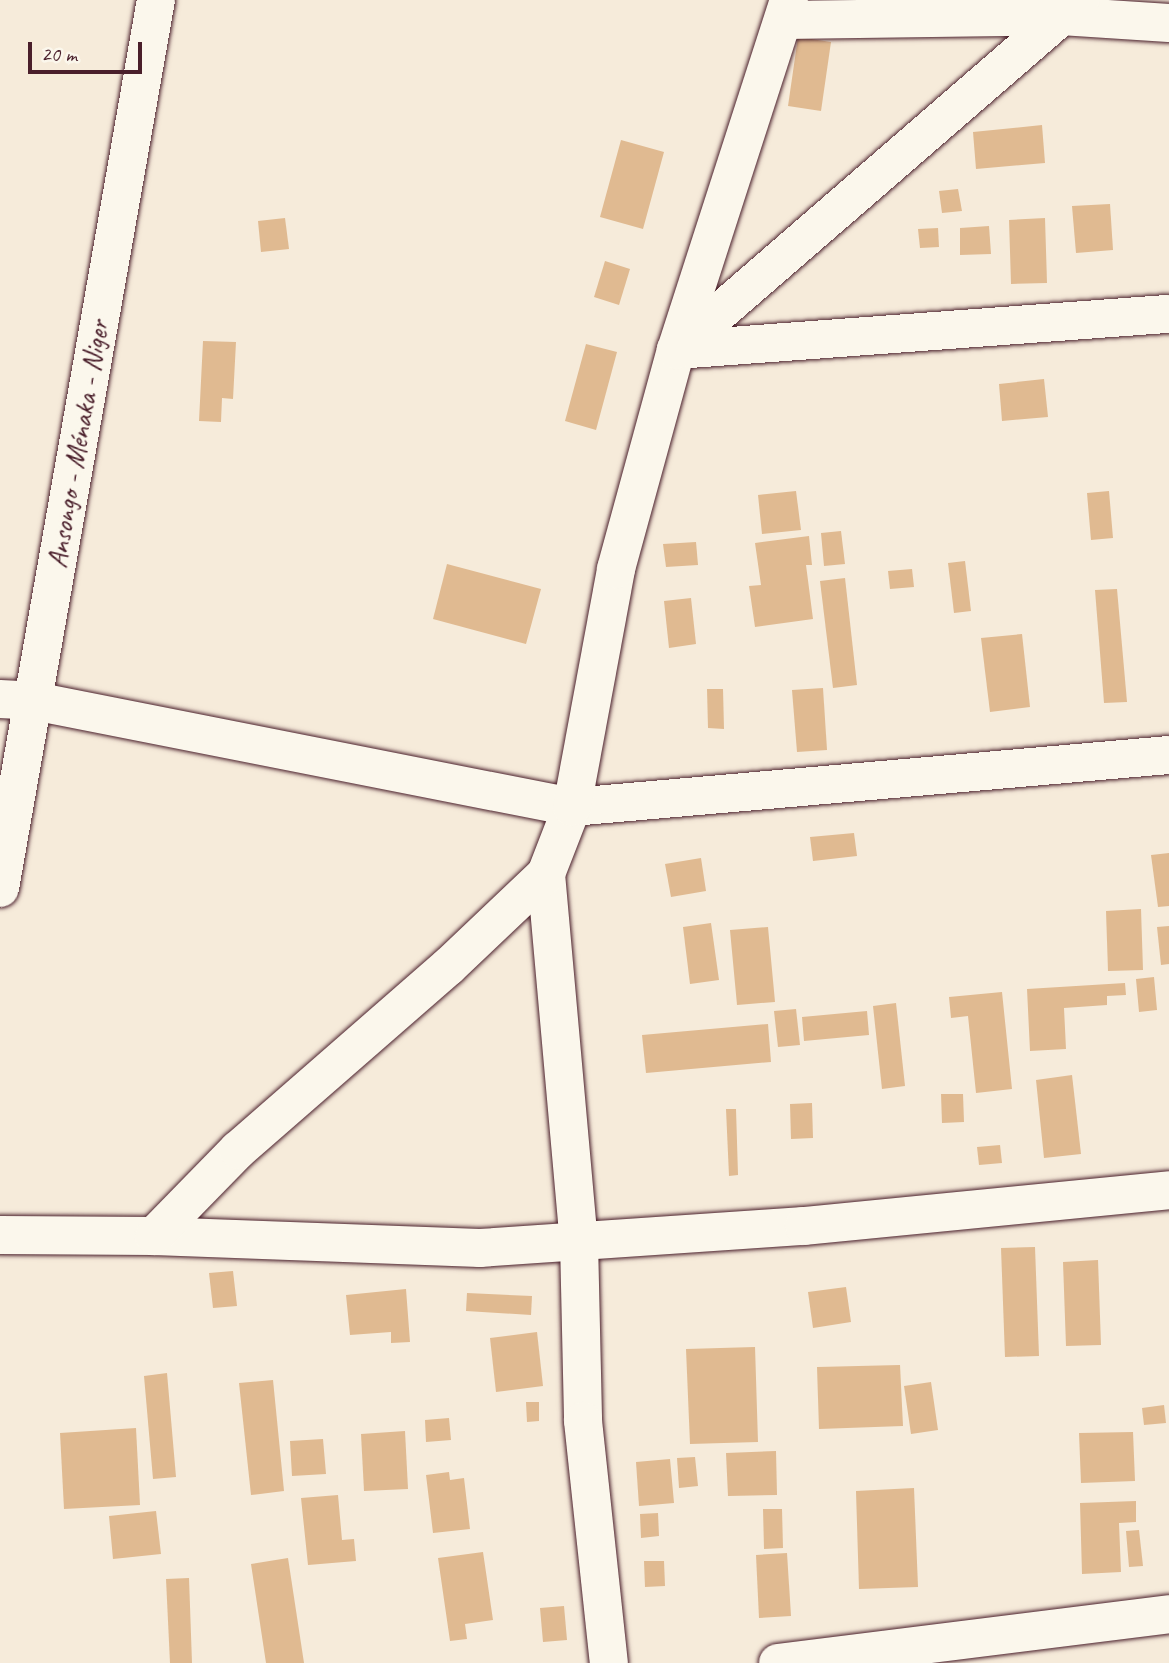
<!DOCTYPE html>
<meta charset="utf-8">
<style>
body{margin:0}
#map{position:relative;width:1169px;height:1663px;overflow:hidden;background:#f6ebda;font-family:Caveat,sans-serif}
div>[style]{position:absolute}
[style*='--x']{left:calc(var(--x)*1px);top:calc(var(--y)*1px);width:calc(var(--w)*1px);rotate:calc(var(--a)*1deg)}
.building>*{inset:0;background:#e0ba91}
.roads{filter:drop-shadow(0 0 2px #4a1f2b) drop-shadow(0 0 2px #4a1f2b)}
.street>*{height:38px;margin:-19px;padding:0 19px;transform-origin:19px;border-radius:19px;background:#fbf7ec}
.secondary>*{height:38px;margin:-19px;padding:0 19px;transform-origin:19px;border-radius:19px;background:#fbf7ec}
span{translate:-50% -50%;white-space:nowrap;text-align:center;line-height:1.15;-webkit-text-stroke:7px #fbf7ec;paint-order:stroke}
.street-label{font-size:28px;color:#4a1f2b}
.scale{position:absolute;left:28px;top:42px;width:114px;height:32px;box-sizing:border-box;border:4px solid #4a1f2b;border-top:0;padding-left:9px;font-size:21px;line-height:24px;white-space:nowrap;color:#4a1f2b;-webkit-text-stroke:5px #fbf7ec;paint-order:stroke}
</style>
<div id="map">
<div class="building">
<div style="clip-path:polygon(798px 37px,831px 42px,821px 111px,788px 106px)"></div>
<div style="clip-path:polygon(1042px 125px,1045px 163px,976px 169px,973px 132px)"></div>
<div style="clip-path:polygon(621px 140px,664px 152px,643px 229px,600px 217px)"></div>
<div style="clip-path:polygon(958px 189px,962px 211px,942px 213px,939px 191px)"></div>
<div style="clip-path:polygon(1110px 204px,1113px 250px,1076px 253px,1072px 206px)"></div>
<div style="clip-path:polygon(285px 218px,289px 249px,261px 252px,258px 221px)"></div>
<div style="clip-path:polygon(1045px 218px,1047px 283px,1011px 284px,1009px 220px)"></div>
<div style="clip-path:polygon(989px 226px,991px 254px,960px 255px,960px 228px)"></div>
<div style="clip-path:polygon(938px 228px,939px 247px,920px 248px,918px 229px)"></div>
<div style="clip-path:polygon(605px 261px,630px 269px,619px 305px,594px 297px)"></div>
<div style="clip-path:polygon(203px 341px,236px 342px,233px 399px,222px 398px,221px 422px,199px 421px)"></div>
<div style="clip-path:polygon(586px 344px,617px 352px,596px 430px,565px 421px)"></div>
<div style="clip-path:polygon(1044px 379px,1048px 417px,1002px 421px,999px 384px)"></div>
<div style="clip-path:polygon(796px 491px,801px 530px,762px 534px,758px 495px)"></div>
<div style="clip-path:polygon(1109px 491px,1113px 538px,1091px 540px,1087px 493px)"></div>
<div style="clip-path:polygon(841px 531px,845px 564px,824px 566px,821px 533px)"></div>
<div style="clip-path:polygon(809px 536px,812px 565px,806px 565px,813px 619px,755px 627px,749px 586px,761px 585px,755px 543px)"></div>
<div style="clip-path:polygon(696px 542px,698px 565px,666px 567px,663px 544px)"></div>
<div style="clip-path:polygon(965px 561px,971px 611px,954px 613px,948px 563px)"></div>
<div style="clip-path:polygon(447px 564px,541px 589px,526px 644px,433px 619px)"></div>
<div style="clip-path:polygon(912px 569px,914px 587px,890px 589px,888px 571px)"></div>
<div style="clip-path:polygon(845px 578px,857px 685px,833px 688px,820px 581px)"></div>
<div style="clip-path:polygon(1117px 589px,1127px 702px,1104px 703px,1095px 590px)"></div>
<div style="clip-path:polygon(691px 598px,696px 644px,669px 648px,664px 601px)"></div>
<div style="clip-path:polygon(1022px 634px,1030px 707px,990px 712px,981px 638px)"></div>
<div style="clip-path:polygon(823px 688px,827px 750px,797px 752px,792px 690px)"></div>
<div style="clip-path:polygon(707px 689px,723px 689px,724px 729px,708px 728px)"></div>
<div style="clip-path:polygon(854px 833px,857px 856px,813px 861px,810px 837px)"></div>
<div style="clip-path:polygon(1169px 853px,1169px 906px,1158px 907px,1151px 855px)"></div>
<div style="clip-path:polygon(701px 858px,706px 891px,671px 897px,665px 864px)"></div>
<div style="clip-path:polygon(1141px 909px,1143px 970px,1108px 971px,1106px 911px)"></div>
<div style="clip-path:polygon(711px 923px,719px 980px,690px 984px,683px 927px)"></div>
<div style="clip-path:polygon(1169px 926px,1169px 964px,1161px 965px,1157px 927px)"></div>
<div style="clip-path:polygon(768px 927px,775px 1002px,737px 1005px,730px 930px)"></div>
<div style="clip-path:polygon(1154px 977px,1157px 1010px,1139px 1012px,1136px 979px)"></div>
<div style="clip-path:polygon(1125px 983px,1126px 995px,1107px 996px,1107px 1005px,1064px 1008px,1066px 1049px,1030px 1051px,1027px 989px)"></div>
<div style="clip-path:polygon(1002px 992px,1012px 1089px,976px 1093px,968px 1016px,951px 1018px,949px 997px)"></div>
<div style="clip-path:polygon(896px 1003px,905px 1086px,882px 1089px,873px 1006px)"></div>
<div style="clip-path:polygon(796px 1009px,800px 1045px,778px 1047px,774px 1011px)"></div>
<div style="clip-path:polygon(867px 1011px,869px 1035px,804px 1041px,802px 1017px)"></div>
<div style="clip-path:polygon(768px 1024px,771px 1062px,646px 1073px,642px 1035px)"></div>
<div style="clip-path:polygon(1072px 1075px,1081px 1154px,1044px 1158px,1036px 1080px)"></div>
<div style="clip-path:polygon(941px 1094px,963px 1094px,964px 1122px,942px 1123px)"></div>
<div style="clip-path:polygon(812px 1103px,813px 1138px,791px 1139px,790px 1104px)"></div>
<div style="clip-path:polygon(726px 1109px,736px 1109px,738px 1175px,729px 1176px)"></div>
<div style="clip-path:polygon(1000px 1145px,1002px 1163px,979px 1165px,977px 1147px)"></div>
<div style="clip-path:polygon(1035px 1247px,1039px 1356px,1005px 1357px,1001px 1248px)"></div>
<div style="clip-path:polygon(1098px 1260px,1101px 1345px,1066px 1346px,1063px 1262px)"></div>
<div style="clip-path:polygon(233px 1271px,237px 1306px,213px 1308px,209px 1273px)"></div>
<div style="clip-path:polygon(846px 1287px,851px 1322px,813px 1328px,808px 1292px)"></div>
<div style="clip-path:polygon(406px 1289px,410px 1342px,391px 1343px,391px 1332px,350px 1335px,346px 1295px)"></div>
<div style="clip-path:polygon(467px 1293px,532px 1296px,531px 1315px,466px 1311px)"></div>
<div style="clip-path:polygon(537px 1332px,543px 1386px,496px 1392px,490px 1338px)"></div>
<div style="clip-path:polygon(755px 1347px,758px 1442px,690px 1444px,686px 1349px)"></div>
<div style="clip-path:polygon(900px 1365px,903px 1426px,819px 1429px,817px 1367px)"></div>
<div style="clip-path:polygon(167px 1373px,176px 1477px,153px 1479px,144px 1376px)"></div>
<div style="clip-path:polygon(273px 1380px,284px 1491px,251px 1495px,239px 1383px)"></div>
<div style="clip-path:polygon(931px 1382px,938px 1430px,911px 1434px,904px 1386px)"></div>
<div style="clip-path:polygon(526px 1402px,539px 1402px,539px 1421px,527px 1422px)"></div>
<div style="clip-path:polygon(1164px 1405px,1166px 1423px,1144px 1425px,1142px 1408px)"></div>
<div style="clip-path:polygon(449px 1418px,451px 1440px,426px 1442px,425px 1420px)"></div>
<div style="clip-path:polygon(136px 1428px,140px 1505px,64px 1509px,60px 1433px)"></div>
<div style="clip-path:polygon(405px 1431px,408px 1489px,364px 1491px,361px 1434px)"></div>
<div style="clip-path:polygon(1133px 1432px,1135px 1481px,1081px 1483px,1079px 1433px)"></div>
<div style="clip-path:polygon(323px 1439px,326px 1474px,292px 1476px,290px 1441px)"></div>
<div style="clip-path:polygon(776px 1451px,777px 1495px,728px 1496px,726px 1453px)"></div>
<div style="clip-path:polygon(695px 1457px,698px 1486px,679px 1488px,677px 1458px)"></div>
<div style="clip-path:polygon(670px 1459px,674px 1503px,639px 1506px,636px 1462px)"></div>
<div style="clip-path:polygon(449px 1472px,450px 1480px,464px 1478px,470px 1529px,433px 1533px,426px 1475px)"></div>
<div style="clip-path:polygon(914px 1488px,918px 1587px,859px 1589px,856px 1491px)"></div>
<div style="clip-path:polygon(338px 1495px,342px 1540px,354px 1539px,356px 1561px,308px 1565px,301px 1498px)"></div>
<div style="clip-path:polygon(1136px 1501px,1136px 1522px,1119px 1523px,1121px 1572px,1082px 1574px,1080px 1503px)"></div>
<div style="clip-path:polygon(763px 1509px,782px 1509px,783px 1548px,764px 1549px)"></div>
<div style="clip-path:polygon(156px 1511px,161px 1554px,113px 1559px,109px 1516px)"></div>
<div style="clip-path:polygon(658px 1513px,659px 1536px,641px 1538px,640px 1514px)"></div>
<div style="clip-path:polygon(1139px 1530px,1143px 1566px,1129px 1567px,1126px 1531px)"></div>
<div style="clip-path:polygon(483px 1552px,493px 1620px,465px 1624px,467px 1639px,450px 1641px,438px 1558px)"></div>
<div style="clip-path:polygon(787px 1553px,791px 1616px,759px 1618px,756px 1555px)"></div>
<div style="clip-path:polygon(288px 1558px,304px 1663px,266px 1663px,251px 1564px)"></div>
<div style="clip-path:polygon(644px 1561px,664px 1561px,665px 1586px,645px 1587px)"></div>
<div style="clip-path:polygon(189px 1578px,192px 1663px,170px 1663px,166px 1579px)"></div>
<div style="clip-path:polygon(564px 1606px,567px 1640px,543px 1642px,540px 1608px)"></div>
</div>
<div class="roads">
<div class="street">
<div style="--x:789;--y:0;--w:368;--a:107.9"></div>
<div style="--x:676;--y:350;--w:494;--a:-4.2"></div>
<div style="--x:785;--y:20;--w:276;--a:-0.8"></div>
<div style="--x:1061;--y:16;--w:108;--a:3.7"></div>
<div style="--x:0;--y:699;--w:34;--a:3"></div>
<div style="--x:34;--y:701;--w:548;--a:11.15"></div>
<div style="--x:572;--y:807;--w:599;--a:-4.98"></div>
<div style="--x:546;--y:874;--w:368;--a:84.9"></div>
<div style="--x:579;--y:1241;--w:180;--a:88.7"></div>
<div style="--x:583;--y:1421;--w:243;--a:83.9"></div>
<div style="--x:0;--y:1235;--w:154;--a:0.4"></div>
<div style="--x:154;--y:1236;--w:326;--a:2.1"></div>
<div style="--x:480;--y:1248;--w:325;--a:-3.9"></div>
<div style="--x:804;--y:1226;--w:367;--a:-5.6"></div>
<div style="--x:154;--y:1236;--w:120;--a:-45.7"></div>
<div style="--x:238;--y:1150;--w:279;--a:-41.1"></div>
<div style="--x:448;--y:967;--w:135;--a:-43.5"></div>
<div style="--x:546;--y:874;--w:72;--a:-68.8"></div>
<div style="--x:572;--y:807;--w:242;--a:-79.5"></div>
<div style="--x:616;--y:569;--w:227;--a:-74.7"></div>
<div style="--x:676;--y:350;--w:535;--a:-40.9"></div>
<div style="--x:778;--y:1663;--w:394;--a:-7.1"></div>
</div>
<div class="secondary">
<div style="--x:0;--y:888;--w:902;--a:-80.04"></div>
</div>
</div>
<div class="street-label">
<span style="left:78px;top:444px;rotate:-80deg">Ansongo - Ménaka - Niger</span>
</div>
<div class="scale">20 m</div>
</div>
